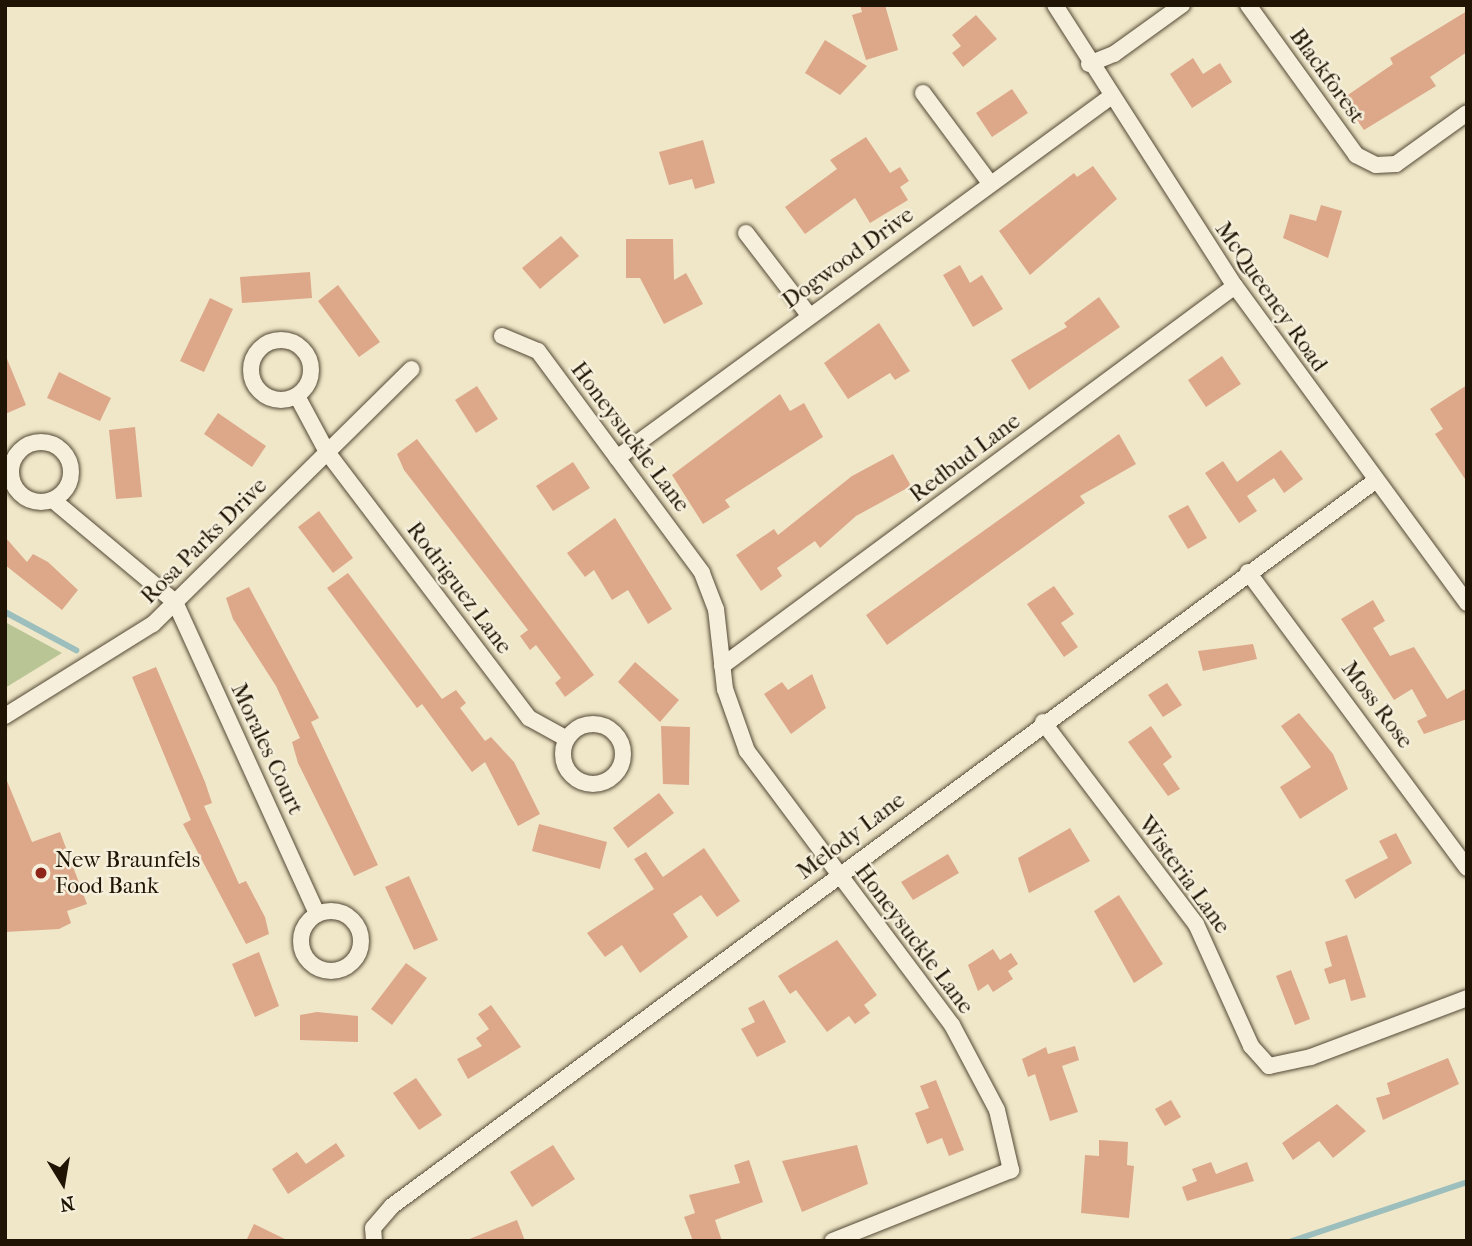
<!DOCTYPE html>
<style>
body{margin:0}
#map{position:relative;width:1472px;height:1246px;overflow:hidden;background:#f0e7c8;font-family:"IM FELL French Canon",serif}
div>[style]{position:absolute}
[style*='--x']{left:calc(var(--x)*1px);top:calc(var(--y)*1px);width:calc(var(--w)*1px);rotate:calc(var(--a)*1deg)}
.green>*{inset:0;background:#bac595}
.stream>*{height:6px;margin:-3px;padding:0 3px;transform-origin:3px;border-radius:3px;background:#9cbebd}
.building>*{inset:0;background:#dda78a}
.roads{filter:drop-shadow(0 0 2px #544935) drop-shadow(0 0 2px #544935)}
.minor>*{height:16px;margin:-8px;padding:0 8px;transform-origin:8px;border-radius:8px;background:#f5efdb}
.minor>.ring{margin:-8px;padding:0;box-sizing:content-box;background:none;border:16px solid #f5efdb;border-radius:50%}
.dots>*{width:19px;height:19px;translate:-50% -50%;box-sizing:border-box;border:4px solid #f5efdb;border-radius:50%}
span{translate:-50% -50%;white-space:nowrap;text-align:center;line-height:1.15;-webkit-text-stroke:5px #f5efdb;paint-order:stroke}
.street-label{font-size:23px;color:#201404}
.poi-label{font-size:23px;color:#201404}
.left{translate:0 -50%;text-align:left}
.frame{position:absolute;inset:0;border:7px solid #201404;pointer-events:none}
.north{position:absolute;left:28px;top:1148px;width:70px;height:70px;-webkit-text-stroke:5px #f5efdb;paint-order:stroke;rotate:169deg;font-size:19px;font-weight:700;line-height:28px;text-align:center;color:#201404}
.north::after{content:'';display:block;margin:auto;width:24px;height:32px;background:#201404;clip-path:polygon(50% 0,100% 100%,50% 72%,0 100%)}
</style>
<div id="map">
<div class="green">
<div style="clip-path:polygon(5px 622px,62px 653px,5px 688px)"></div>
</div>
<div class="stream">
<div style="--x:5;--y:612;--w:81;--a:28.2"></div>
<div style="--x:1292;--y:1241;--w:185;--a:-18.6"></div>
</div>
<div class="building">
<div style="clip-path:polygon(860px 5px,885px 5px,898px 50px,866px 60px,852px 15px,862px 12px)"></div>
<div style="clip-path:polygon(1467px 11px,1467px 52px,1430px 77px,1436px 86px,1364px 130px,1342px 99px,1393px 64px,1390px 58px)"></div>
<div style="clip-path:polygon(976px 15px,997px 39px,963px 67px,952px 53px,961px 46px,952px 35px)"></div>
<div style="clip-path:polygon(825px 40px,867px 66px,840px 95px,805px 73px)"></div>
<div style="clip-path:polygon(1193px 58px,1203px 74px,1220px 63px,1232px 82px,1192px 108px,1170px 74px)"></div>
<div style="clip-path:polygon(1012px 89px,1028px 113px,992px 137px,976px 113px)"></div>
<div style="clip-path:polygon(866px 137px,890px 173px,900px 167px,909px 181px,900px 187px,908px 200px,870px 223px,855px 198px,805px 234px,785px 207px,837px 169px,830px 160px)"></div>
<div style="clip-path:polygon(703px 140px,715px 183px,695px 189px,692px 179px,669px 185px,659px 152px)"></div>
<div style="clip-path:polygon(1093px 166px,1117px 199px,1030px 275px,999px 231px,1074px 173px,1077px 177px)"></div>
<div style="clip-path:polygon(1321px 205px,1342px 211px,1328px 258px,1283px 238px,1290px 214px,1316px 221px)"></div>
<div style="clip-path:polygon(561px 236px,579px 256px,540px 289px,522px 268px)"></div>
<div style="clip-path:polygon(626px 239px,673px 239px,674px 280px,686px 273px,703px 304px,664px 324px,640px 278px,626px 278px)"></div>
<div style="clip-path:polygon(960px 265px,970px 283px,982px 275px,1003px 309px,973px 327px,943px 275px)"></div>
<div style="clip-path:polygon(310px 272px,312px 298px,242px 303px,240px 277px)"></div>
<div style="clip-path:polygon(338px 285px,380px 342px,359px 357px,318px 301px)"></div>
<div style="clip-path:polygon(1099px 297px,1120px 327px,1029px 390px,1011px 360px,1067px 327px,1064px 323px)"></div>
<div style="clip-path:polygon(210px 298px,233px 309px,204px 372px,180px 361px)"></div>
<div style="clip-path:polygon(879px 323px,910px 371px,895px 380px,890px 373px,848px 399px,824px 363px)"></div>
<div style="clip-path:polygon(5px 354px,26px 405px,5px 414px)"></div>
<div style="clip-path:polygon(1222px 356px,1241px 384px,1206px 407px,1188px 380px)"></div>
<div style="clip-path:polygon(59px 372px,111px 398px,100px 421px,47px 398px)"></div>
<div style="clip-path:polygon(1467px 385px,1467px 482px,1435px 434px,1443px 429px,1430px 409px)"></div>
<div style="clip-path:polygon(477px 386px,498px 419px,476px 433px,455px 400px)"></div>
<div style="clip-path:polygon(780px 394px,790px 411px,804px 403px,823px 437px,725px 500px,730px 507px,703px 524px,672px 475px)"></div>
<div style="clip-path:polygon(218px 413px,266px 446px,252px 467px,204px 434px)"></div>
<div style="clip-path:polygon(135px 427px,142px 497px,116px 499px,109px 430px)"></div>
<div style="clip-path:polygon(1119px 434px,1136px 464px,1080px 496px,1085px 503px,887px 645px,866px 615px)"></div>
<div style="clip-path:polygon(417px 439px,594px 675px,565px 697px,555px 683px,561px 678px,536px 645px,530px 650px,520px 636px,528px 630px,404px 470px,397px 454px)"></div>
<div style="clip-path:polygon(1281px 450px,1303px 479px,1284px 493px,1274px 478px,1247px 496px,1257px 511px,1239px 523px,1205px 473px,1223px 461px,1237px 482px)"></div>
<div style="clip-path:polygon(893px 454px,911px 486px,856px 516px,820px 548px,815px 541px,777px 568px,782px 576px,761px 591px,736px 555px,774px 529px,778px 535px,852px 476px)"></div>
<div style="clip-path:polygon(573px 462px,590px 488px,553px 511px,536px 486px)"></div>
<div style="clip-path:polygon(1188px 505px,1207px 538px,1188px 549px,1168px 516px)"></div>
<div style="clip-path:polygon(319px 511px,353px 558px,333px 573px,298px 527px)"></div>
<div style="clip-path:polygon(615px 518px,672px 609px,648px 624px,628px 590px,612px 600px,594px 570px,585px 577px,567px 553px)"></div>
<div style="clip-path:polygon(5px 537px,27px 562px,33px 554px,48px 562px,78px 590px,62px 610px,5px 565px)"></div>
<div style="clip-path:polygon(348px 573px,442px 699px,456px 690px,466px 703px,460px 708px,485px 741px,491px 737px,514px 762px,540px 814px,518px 826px,485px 762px,472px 772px,422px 704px,417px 708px,327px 588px)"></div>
<div style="clip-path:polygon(1054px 586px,1074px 614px,1061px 623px,1078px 647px,1064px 657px,1027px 604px)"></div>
<div style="clip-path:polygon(249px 587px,319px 718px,311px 722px,378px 865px,354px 876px,298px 763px,292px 742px,300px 738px,276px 686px,233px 619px,226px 598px)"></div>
<div style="clip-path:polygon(1373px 600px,1385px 621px,1373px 628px,1390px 656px,1414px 647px,1447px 699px,1467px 688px,1467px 719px,1424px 734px,1417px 721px,1427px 716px,1412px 689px,1394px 700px,1341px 619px)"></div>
<div style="clip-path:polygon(1253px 644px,1257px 659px,1203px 671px,1198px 651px)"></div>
<div style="clip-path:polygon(635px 662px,679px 700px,660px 722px,618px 682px)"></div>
<div style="clip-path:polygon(156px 667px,205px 782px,212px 803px,204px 806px,239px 884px,246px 881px,265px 917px,269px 934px,246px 944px,183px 824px,191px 820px,132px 677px)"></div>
<div style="clip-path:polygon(812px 674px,826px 708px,791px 734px,764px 694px,782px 682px,788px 690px)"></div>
<div style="clip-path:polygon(1167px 683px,1182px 705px,1163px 717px,1148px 695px)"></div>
<div style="clip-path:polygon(1299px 713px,1333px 754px,1348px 789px,1300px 819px,1280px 787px,1311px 767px,1281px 726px)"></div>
<div style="clip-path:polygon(661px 726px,690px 727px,689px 785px,663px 784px)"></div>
<div style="clip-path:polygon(1151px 726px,1172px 757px,1163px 764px,1180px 789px,1168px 796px,1128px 742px)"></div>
<div style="clip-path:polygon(5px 776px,32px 842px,60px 832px,87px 904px,67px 911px,71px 923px,59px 929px,5px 932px)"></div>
<div style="clip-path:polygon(659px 793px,674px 813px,628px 848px,613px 828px)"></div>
<div style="clip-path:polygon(539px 824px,607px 842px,600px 869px,532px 851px)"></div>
<div style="clip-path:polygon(1070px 828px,1090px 861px,1029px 893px,1018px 858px)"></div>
<div style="clip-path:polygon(1396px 833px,1412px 863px,1355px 899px,1345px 880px,1388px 858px,1379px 841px)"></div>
<div style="clip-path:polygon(704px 848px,740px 901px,717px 917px,701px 895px,673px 914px,688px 937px,640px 973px,622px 945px,605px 957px,587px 933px,654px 889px,634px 859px,646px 852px,663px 877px)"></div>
<div style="clip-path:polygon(948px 854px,959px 873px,913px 900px,901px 882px)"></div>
<div style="clip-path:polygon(409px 876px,438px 940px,414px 950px,385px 887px)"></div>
<div style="clip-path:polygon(1119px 895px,1163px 964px,1134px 983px,1094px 911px)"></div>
<div style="clip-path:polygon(1347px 935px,1366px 997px,1351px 1001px,1345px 979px,1329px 984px,1324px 969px,1332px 966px,1325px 942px)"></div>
<div style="clip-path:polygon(837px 940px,877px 995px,864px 1005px,870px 1013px,855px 1024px,849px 1016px,827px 1032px,796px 990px,790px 994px,778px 976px)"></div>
<div style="clip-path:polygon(993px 949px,1000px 960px,1011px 953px,1018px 964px,1008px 971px,1013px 979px,993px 992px,988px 984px,978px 991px,968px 965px)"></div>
<div style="clip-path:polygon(259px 952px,279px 1006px,255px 1017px,232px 964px)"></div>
<div style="clip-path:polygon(406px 963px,427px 978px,392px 1025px,371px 1009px)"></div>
<div style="clip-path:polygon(1291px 970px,1310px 1019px,1295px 1025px,1276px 976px)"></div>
<div style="clip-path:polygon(764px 1000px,786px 1042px,757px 1057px,741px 1029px,755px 1022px,748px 1008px)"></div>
<div style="clip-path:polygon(491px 1005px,521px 1047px,468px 1079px,457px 1059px,482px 1046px,476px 1038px,489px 1029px,478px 1014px)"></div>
<div style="clip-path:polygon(317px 1012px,358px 1016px,358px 1042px,300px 1040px,300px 1015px)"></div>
<div style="clip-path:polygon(1075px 1046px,1079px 1060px,1062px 1066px,1078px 1112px,1050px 1121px,1035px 1074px,1028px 1077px,1022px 1059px,1046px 1047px,1048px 1054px)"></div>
<div style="clip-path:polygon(1448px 1058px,1459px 1084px,1383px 1120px,1376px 1098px,1390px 1094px,1387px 1083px)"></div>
<div style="clip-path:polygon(416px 1078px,442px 1115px,419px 1130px,393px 1093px)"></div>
<div style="clip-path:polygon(936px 1080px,964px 1150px,949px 1156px,942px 1138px,927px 1144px,915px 1113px,929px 1108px,920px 1086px)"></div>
<div style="clip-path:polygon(1171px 1100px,1181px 1117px,1165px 1126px,1155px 1109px)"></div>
<div style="clip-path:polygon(1337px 1104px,1366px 1131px,1333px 1158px,1319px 1141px,1293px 1160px,1282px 1143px)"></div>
<div style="clip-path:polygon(1099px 1140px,1128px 1142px,1127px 1165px,1134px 1166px,1129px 1218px,1081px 1213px,1085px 1155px,1099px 1156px)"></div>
<div style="clip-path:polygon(336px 1143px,345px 1156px,288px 1194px,272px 1169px,297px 1152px,306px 1164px)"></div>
<div style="clip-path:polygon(553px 1145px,575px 1179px,532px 1207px,510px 1172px)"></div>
<div style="clip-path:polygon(857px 1145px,868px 1184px,802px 1212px,782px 1161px)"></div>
<div style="clip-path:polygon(749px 1160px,763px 1202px,715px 1220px,722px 1241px,693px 1241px,684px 1217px,695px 1213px,689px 1195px,740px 1183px,734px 1165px)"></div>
<div style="clip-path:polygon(1211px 1162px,1216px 1174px,1247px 1162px,1254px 1181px,1187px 1201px,1182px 1187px,1197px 1181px,1192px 1169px)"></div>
<div style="clip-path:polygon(517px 1220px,525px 1241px,467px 1241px,467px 1240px)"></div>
<div style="clip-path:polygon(254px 1224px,289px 1241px,246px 1241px)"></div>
</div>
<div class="roads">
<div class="minor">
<div style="--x:1055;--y:5;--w:334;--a:57.4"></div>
<div style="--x:1235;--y:286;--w:393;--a:53.8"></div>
<div style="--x:1248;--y:5;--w:185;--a:54.2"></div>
<div style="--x:1356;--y:155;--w:22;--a:27"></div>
<div style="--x:1376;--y:165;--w:20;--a:-3"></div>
<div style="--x:1396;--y:164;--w:87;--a:-35.7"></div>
<div style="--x:1089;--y:64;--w:27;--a:-22"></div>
<div style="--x:1114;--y:54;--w:84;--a:-35.8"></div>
<div style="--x:923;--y:93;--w:111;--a:53.4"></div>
<div style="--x:746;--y:233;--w:103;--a:52.5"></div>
<div style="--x:502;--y:336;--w:39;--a:23"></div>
<div style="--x:538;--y:351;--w:276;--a:53.5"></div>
<div style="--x:702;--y:573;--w:39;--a:69"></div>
<div style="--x:716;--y:609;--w:81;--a:83.6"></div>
<div style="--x:725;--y:689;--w:66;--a:70.5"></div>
<div style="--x:747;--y:751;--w:342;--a:53.2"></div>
<div style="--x:952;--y:1025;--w:96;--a:62.1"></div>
<div style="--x:997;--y:1110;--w:62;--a:76.9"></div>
<div style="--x:1011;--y:1170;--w:192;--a:158.3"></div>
<div class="ring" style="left:251px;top:340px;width:44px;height:44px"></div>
<div style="--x:297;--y:396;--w:64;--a:61.8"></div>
<div style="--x:327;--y:452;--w:334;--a:52.8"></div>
<div style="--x:529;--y:718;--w:43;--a:28.9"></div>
<div class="ring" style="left:11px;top:442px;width:44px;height:44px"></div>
<div style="--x:617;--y:458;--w:610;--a:-36.19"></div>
<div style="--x:53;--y:500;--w:159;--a:39.9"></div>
<div style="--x:175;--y:602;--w:343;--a:65.5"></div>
<div style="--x:1248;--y:572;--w:368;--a:53.5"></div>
<div style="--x:722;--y:666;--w:638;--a:-36.53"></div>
<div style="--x:5;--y:716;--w:174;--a:-31.9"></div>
<div style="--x:153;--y:624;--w:363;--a:-44.6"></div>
<div style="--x:1043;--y:722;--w:253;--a:52.9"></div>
<div style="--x:1196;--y:924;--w:134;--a:65.7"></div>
<div style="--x:1251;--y:1046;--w:27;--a:48"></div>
<div style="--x:1269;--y:1066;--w:43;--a:-12.1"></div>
<div style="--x:1311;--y:1057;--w:167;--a:-20.7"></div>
<div class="ring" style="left:563px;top:724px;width:44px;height:44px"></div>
<div class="ring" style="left:301px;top:911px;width:44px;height:44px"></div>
<div style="--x:374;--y:1241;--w:13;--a:-94"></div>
<div style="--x:373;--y:1228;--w:29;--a:-49"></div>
<div style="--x:392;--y:1206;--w:1221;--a:-36.41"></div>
</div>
</div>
<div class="dots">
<div style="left:41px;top:873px;background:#8f2418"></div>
</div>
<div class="street-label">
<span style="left:1327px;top:76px;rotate:54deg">Blackforest</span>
<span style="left:848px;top:258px;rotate:-36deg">Dogwood Drive</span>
<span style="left:1271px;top:297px;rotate:55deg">McQueeney Road</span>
<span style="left:630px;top:437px;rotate:53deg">Honeysuckle Lane</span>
<span style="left:965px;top:458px;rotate:-37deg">Redbud Lane</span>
<span style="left:204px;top:541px;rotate:-45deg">Rosa Parks Drive</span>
<span style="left:459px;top:588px;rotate:53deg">Rodriguez Lane</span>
<span style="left:1377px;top:705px;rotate:53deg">Moss Rose</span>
<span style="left:267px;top:749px;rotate:65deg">Morales Court</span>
<span style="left:851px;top:836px;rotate:-37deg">Melody Lane</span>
<span style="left:1184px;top:875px;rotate:54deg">Wisteria Lane</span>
<span style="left:914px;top:939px;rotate:53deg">Honeysuckle Lane</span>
</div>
<div class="poi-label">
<span class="left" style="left:55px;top:873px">New Braunfels<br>Food Bank</span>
</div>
<div class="frame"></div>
<div class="north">N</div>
</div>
